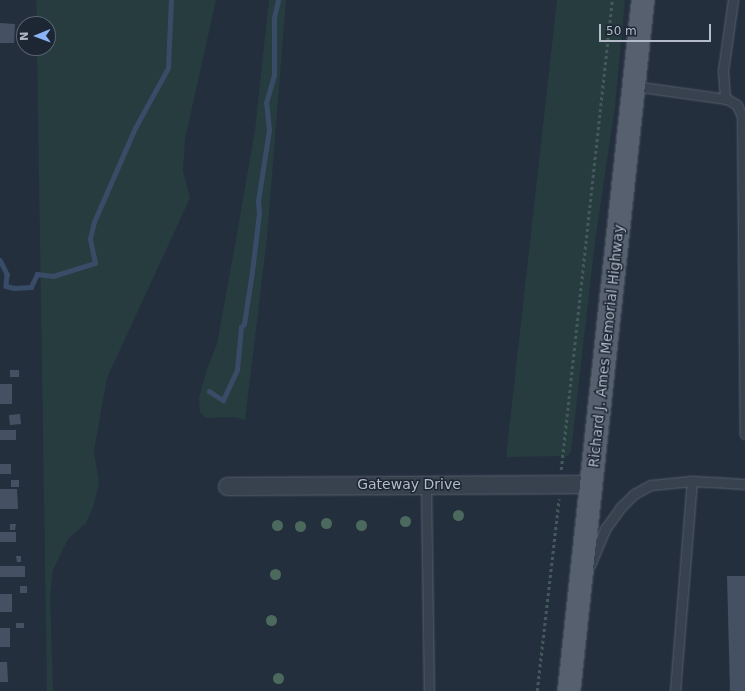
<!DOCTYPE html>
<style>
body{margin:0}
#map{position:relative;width:745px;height:691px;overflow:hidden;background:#242f3e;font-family:"DejaVu Sans",sans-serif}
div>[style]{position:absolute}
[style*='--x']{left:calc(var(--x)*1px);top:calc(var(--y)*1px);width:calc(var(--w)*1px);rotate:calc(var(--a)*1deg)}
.green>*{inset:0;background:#263c3f}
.stream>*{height:4.5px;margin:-2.25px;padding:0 2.25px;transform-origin:2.25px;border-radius:2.25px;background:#394c67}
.building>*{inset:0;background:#455162}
.path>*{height:2.5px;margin-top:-1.25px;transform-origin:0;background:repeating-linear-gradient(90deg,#44595c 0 3px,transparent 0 6px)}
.roads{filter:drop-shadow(0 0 1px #565f6c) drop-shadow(0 0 1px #565f6c)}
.lane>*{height:9px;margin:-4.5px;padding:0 4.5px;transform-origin:4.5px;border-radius:4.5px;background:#38414e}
.street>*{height:17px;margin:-8.5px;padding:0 8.5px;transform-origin:8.5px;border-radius:8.5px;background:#38414e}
.primary>*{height:22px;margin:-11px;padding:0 11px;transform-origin:11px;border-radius:11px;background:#56606e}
.trees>*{width:11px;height:11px;margin:-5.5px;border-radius:50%;background:#4b6a5d}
span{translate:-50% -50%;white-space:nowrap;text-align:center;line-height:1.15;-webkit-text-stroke:3px #1d2633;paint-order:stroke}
.street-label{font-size:14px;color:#b4bcc9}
.north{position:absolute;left:16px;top:16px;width:40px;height:40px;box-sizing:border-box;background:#1d2633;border:1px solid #59626f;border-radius:50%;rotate:269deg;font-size:11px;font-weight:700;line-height:16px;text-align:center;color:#b4bcc9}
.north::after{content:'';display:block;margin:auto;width:14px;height:18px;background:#8ab4f8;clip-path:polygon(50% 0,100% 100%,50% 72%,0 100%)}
.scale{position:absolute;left:599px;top:24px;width:112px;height:18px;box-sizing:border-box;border:2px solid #b4bcc9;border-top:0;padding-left:5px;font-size:12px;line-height:14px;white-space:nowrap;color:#b4bcc9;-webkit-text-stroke:3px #1d2633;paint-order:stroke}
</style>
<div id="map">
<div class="green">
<div style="clip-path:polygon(36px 0,216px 0,185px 139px,183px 171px,190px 198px,107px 378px,94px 451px,99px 483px,93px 507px,86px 523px,68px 539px,53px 570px,50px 596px,53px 691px,47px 691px,37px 48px,48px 48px,48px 24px,37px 24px)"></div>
<div style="clip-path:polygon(269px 0,286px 0,267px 238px,245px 420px,234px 417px,206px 418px,200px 412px,199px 398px,207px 369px,217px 344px,238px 228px,255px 130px)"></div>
<div style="clip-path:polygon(557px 0,625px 0,615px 106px,595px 242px,571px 451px,568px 456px,506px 457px)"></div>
</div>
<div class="stream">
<div style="--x:0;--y:260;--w:16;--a:63"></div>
<div style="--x:7;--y:274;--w:12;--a:95"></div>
<div style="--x:6;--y:286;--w:8;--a:14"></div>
<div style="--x:14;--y:288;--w:17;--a:-3"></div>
<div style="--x:31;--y:287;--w:14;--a:-65"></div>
<div style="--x:37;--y:274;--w:16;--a:7"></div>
<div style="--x:53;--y:276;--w:44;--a:-17.2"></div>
<div style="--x:95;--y:263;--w:25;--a:-102"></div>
<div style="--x:90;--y:239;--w:17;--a:-77"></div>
<div style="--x:94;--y:222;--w:103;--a:-66.4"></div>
<div style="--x:135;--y:128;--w:68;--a:-61.2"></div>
<div style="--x:168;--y:68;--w:68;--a:-87.5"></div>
<div style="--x:209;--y:391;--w:17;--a:33"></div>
<div style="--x:223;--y:400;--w:33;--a:-65"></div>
<div style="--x:237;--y:370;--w:43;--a:-84.7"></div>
<div style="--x:241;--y:327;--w:4;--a:-45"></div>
<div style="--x:244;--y:324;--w:53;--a:-81.3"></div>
<div style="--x:252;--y:272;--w:59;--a:-83.2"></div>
<div style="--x:259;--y:213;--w:12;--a:-95"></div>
<div style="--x:258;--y:201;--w:72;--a:-81.2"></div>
<div style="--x:269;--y:130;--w:27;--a:-96"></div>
<div style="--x:266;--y:103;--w:29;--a:-74"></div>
<div style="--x:274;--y:75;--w:57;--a:-90"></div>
<div style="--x:274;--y:18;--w:18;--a:-77"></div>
</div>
<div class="building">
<div style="clip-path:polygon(0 23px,15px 24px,14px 43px,0 43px)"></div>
<div style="clip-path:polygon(10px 370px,19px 370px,19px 377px,10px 377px)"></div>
<div style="clip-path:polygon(0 384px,12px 384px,12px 404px,0 404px)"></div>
<div style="clip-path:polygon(20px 414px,21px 424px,10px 425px,9px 415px)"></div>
<div style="clip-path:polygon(0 430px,16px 430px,16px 440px,0 440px)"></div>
<div style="clip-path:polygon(0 464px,11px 464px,11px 474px,0 474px)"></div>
<div style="clip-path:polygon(11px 480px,19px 480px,19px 487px,11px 487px)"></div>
<div style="clip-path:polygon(0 489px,17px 489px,18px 509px,0 509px)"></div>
<div style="clip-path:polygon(10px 524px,16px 524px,15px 530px,10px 530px)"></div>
<div style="clip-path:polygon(0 532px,16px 532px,16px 542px,0 542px)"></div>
<div style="clip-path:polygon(16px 556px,21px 556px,21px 562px,17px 562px)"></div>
<div style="clip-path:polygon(0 566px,25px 566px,25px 577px,0 577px)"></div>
<div style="clip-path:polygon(727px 576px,745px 576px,745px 691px,730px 691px)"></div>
<div style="clip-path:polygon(20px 586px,27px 586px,27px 593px,20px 593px)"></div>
<div style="clip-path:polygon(0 594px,12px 594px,12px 612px,0 612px)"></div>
<div style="clip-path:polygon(16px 623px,24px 623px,24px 628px,16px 628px)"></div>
<div style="clip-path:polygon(0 628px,10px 628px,10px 647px,0 647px)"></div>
<div style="clip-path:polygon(0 662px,7px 662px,8px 682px,0 682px)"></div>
</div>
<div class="path">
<div style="--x:561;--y:470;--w:473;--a:-83.8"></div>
<div style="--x:537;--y:691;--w:193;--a:-83.5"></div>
</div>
<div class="roads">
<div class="lane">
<div style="--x:634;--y:86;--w:94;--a:8"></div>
<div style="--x:727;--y:99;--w:12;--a:31"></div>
<div style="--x:737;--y:105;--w:12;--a:66"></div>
<div style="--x:742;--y:116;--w:318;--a:89.5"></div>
<div style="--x:725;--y:99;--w:28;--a:-94"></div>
<div style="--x:723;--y:71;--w:72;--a:-82"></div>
<div style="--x:426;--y:484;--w:207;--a:89.2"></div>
<div style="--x:590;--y:565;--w:39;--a:-67"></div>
<div style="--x:605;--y:529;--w:26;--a:-54"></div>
<div style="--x:620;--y:508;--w:20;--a:-45"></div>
<div style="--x:634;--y:494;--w:19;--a:-28"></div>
<div style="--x:651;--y:485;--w:41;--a:-5.6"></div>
<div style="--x:675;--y:691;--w:211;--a:-85.4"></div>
<div style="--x:692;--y:481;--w:53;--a:3.2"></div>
</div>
<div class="street">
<div style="--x:227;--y:486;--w:365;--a:-0.3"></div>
</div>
<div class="primary">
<div style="--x:569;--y:691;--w:695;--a:-83.89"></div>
</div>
</div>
<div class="trees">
<div style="left:458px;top:515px"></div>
<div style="left:405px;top:521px"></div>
<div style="left:326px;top:523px"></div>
<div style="left:277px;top:525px"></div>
<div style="left:361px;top:525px"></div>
<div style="left:300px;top:526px"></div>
<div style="left:275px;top:574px"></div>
<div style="left:271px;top:620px"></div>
<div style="left:278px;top:678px"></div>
</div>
<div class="street-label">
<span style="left:606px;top:346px;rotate:-84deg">Richard J. Ames Memorial Highway</span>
<span style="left:409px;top:484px">Gateway Drive</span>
</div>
<div class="north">N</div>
<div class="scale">50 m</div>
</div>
